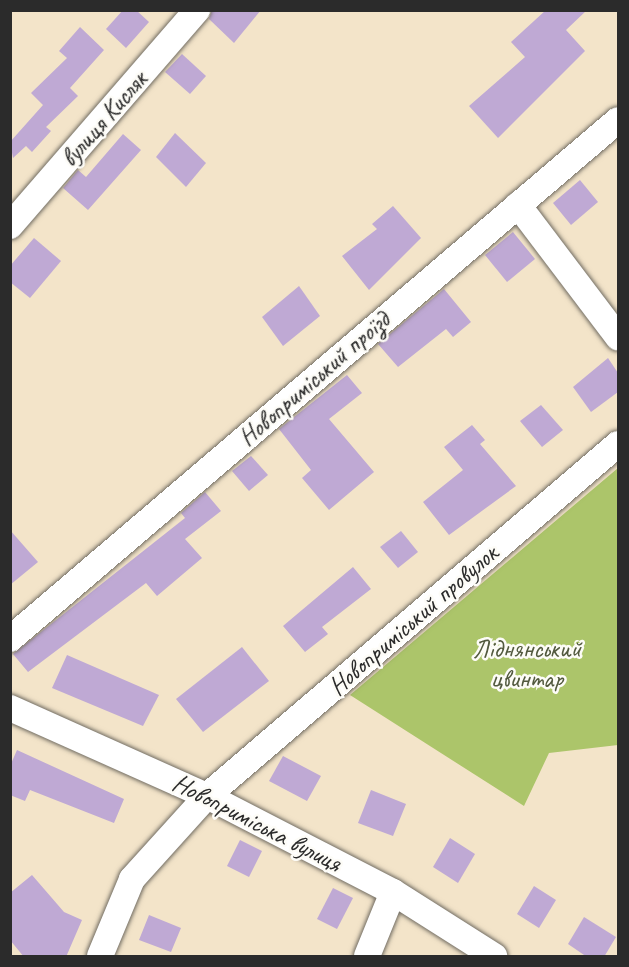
<!DOCTYPE html>
<meta charset="utf-8">
<style>
body{margin:0}
#map{position:relative;width:629px;height:967px;overflow:hidden;background:#f3e4c9;font-family:Caveat,sans-serif}
div>[style]{position:absolute}
[style*='--x']{left:calc(var(--x)*1px);top:calc(var(--y)*1px);width:calc(var(--w)*1px);rotate:calc(var(--a)*1deg)}
.green>*{inset:0;background:#acc56a}
.building>*{inset:0;background:#bfa9d4}
.roads{filter:drop-shadow(0 0 2px #716c62) drop-shadow(0 0 2px #716c62)}
.minor>*{height:26px;margin:-13px;padding:0 13px;transform-origin:13px;border-radius:13px;background:#fff}
span{translate:-50% -50%;white-space:nowrap;text-align:center;line-height:1.15;-webkit-text-stroke:5px #fdfcf7;paint-order:stroke}
.street-label{font-size:26px;color:#2b2b2b}
.park-label{font-size:26px;color:#52593e}
.frame{position:absolute;inset:0;border:12px solid #2b2b2b;pointer-events:none}
</style>
<div id="map">
<div class="green">
<div style="clip-path:polygon(618px 468px,618px 745px,549px 753px,524px 806px,350px 695px)"></div>
</div>
<div class="building">
<div style="clip-path:polygon(123px 10px,136px 10px,149px 22px,126px 48px,106px 29px)"></div>
<div style="clip-path:polygon(212px 10px,261px 10px,234px 43px,209px 19px)"></div>
<div style="clip-path:polygon(546px 10px,587px 10px,566px 30px,585px 51px,498px 138px,469px 106px,525px 57px,511px 42px)"></div>
<div style="clip-path:polygon(80px 27px,104px 50px,70px 88px,78px 96px,46px 127px,51px 131px,32px 152px,26px 146px,13px 158px,10px 142px,43px 105px,31px 93px,67px 58px,59px 51px)"></div>
<div style="clip-path:polygon(182px 54px,206px 76px,190px 94px,165px 72px)"></div>
<div style="clip-path:polygon(175px 133px,206px 163px,186px 187px,156px 157px)"></div>
<div style="clip-path:polygon(123px 134px,141px 150px,88px 210px,63px 188px,78px 170px,86px 177px)"></div>
<div style="clip-path:polygon(580px 180px,598px 202px,571px 225px,553px 203px)"></div>
<div style="clip-path:polygon(393px 206px,421px 238px,369px 290px,342px 256px,377px 229px,372px 224px)"></div>
<div style="clip-path:polygon(513px 232px,535px 259px,507px 282px,485px 255px)"></div>
<div style="clip-path:polygon(34px 238px,61px 261px,30px 298px,10px 282px,10px 266px)"></div>
<div style="clip-path:polygon(299px 286px,320px 316px,283px 346px,262px 317px)"></div>
<div style="clip-path:polygon(444px 289px,471px 322px,453px 337px,446px 329px,398px 367px,378px 344px)"></div>
<div style="clip-path:polygon(608px 358px,618px 373px,618px 392px,591px 412px,573px 387px)"></div>
<div style="clip-path:polygon(347px 375px,362px 393px,329px 419px,374px 472px,329px 510px,302px 478px,311px 470px,279px 429px)"></div>
<div style="clip-path:polygon(541px 405px,563px 430px,542px 447px,520px 421px)"></div>
<div style="clip-path:polygon(472px 425px,485px 440px,480px 444px,516px 486px,449px 535px,423px 502px,463px 470px,444px 447px)"></div>
<div style="clip-path:polygon(251px 456px,268px 475px,249px 491px,232px 471px)"></div>
<div style="clip-path:polygon(205px 492px,221px 511px,185px 539px,202px 558px,157px 596px,146px 583px,28px 672px,13px 654px,185px 518px,181px 513px)"></div>
<div style="clip-path:polygon(10px 530px,38px 562px,10px 585px)"></div>
<div style="clip-path:polygon(401px 531px,418px 552px,398px 568px,380px 547px)"></div>
<div style="clip-path:polygon(353px 567px,371px 589px,322px 627px,328px 634px,305px 652px,283px 626px)"></div>
<div style="clip-path:polygon(242px 647px,269px 681px,203px 732px,176px 699px)"></div>
<div style="clip-path:polygon(67px 655px,159px 695px,143px 726px,52px 688px)"></div>
<div style="clip-path:polygon(17px 750px,124px 799px,114px 823px,30px 790px,25px 801px,10px 795px,10px 766px)"></div>
<div style="clip-path:polygon(283px 756px,321px 776px,307px 801px,269px 781px)"></div>
<div style="clip-path:polygon(371px 790px,406px 804px,393px 836px,358px 823px)"></div>
<div style="clip-path:polygon(450px 838px,475px 854px,458px 883px,433px 867px)"></div>
<div style="clip-path:polygon(240px 840px,262px 851px,249px 877px,227px 866px)"></div>
<div style="clip-path:polygon(32px 875px,64px 912px,82px 920px,66px 957px,24px 957px,10px 940px,10px 893px)"></div>
<div style="clip-path:polygon(534px 886px,556px 900px,539px 928px,517px 914px)"></div>
<div style="clip-path:polygon(333px 888px,353px 898px,337px 929px,317px 919px)"></div>
<div style="clip-path:polygon(149px 915px,181px 928px,171px 952px,139px 940px)"></div>
<div style="clip-path:polygon(584px 917px,616px 937px,604px 957px,587px 957px,568px 944px)"></div>
</div>
<div class="roads">
<div class="minor">
<div style="--x:518;--y:205;--w:166;--a:52.9"></div>
<div style="--x:10;--y:226;--w:286;--a:-49.1"></div>
<div style="--x:10;--y:639;--w:799;--a:-40.48"></div>
<div style="--x:10;--y:708;--w:216;--a:24.1"></div>
<div style="--x:207;--y:796;--w:209;--a:27.3"></div>
<div style="--x:393;--y:892;--w:120;--a:32.4"></div>
<div style="--x:100;--y:956;--w:83;--a:-67.4"></div>
<div style="--x:132;--y:879;--w:112;--a:-47.9"></div>
<div style="--x:207;--y:796;--w:541;--a:-40.58"></div>
<div style="--x:367;--y:956;--w:69;--a:-67.9"></div>
</div>
</div>
<div class="street-label">
<span style="left:104px;top:119px;rotate:-49deg">вулиця Кисляк</span>
<span style="left:314px;top:379px;rotate:-41deg">Новоприміський проїзд</span>
<span style="left:413px;top:620px;rotate:-41deg">Новоприміський провулок</span>
<span style="left:257px;top:823px;rotate:27deg">Новоприміська вулиця</span>
</div>
<div class="park-label">
<span style="left:527px;top:664px">Ліднянський<br>цвинтар</span>
</div>
<div class="frame"></div>
</div>
